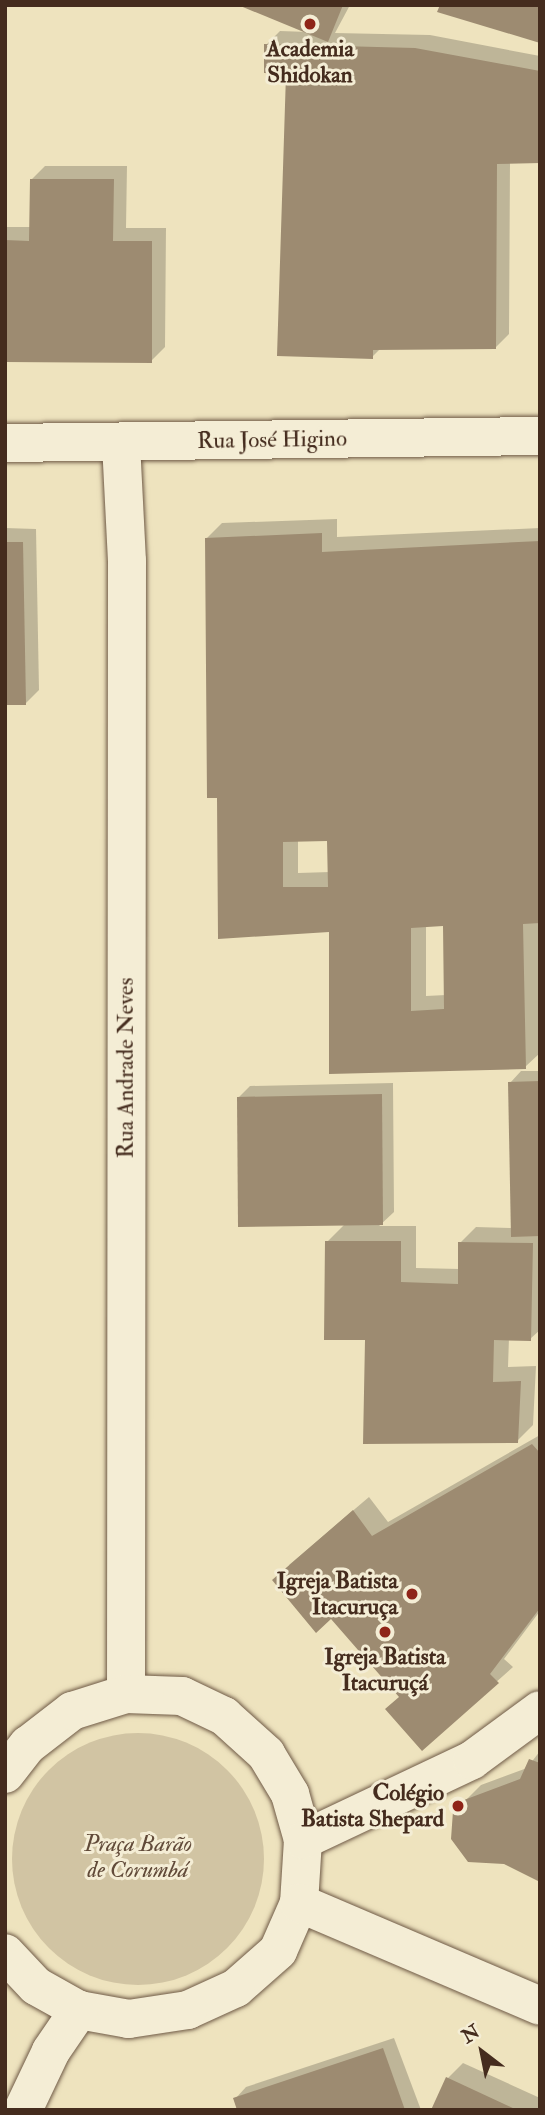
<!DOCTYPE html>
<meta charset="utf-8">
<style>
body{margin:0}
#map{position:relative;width:545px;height:2115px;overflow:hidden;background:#eee3be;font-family:"IM FELL Double Pica",serif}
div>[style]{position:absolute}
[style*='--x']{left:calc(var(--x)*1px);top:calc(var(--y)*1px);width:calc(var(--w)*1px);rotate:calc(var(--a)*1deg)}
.green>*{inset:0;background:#d1c4a3}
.round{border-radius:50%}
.shadow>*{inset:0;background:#0003}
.building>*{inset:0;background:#9d8b71}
.roads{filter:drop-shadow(0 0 2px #6f5a46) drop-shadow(0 0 2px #6f5a46)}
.minor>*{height:38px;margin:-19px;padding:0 19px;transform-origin:19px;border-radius:19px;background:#f4edd5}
.dots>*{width:19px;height:19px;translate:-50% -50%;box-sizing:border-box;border:4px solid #f4edd5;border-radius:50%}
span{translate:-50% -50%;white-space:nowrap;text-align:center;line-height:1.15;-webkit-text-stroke:6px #f4edd5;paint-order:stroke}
.poi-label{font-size:23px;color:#452c1e;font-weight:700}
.right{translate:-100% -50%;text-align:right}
.street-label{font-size:23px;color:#452c1e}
.park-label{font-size:23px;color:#614a39;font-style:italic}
.frame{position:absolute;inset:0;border:7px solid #452c1e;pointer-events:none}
.north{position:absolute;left:447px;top:2017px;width:70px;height:70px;-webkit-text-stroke:5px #f4edd5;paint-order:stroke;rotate:328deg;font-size:19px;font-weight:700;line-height:28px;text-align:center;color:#452c1e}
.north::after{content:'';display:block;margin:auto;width:24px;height:32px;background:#452c1e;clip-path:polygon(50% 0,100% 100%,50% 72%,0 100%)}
</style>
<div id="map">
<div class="green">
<div class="round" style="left:12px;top:1733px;width:252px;height:252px"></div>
</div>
<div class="shadow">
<div style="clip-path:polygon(244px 5px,350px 5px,335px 33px,430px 35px,540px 56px,540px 161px,510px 162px,509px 334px,495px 348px,381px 348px,372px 357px,287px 72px,266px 45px,280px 31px,308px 32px)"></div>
<div style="clip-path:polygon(45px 166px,127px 166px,126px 228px,166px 228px,165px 347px,151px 361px,5px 360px,5px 227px,31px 227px,31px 180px)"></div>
<div style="clip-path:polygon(evenodd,337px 519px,337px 537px,540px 528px,540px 1053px,525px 1067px,331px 1072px,330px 930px,219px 937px,219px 796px,206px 539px,222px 523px,337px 519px,329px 839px,330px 872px,298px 873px,298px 840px,329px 839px,337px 519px,445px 924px,446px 995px,426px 996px,426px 925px,445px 924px)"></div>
<div style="clip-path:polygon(5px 528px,36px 529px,39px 690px,25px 704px,5px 703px)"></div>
<div style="clip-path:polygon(521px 1071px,540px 1071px,540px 1330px,530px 1339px,509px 1338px,508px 1367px,536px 1366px,533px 1425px,517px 1441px,367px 1338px,327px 1242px,345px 1224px,239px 1097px,250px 1086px,393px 1083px,394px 1212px,379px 1226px,416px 1226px,416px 1268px,460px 1269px,460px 1243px,476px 1227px,512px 1228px,510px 1083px)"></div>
<div style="clip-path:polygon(540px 1435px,540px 1611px,504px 1659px,513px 1667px,422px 1748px,401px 1696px,289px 1565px,369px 1497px,388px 1522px)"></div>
<div style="clip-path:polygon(540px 1751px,540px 1880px,505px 1862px,468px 1860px,453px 1839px,465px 1801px,481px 1785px,527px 1768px)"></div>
<div style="clip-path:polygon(394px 2038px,421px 2110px,238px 2110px,235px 2099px,246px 2087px)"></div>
<div style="clip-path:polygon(463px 2063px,540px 2098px,540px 2110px,433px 2110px,448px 2078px)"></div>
</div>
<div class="building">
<div style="clip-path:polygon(238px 5px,343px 5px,328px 42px)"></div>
<div style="clip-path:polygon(440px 5px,540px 5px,540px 43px,437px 12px)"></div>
<div style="clip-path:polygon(264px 44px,415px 48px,540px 71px,540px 163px,497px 164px,496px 349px,373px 350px,373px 359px,277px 356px,286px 74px,264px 73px)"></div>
<div style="clip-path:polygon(30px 179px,114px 179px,113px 241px,152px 241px,152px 363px,5px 362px,5px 240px,29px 241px)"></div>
<div style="clip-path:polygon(evenodd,322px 533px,322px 552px,540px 541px,540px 923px,523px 924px,526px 1069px,329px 1074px,329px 932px,218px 939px,217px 798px,207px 798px,205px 538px,322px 533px,327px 841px,328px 887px,283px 887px,283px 842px,327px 841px,322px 533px,443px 926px,444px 1009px,411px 1011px,411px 928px,443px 926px)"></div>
<div style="clip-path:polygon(5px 542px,23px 542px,26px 705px,5px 705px)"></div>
<div style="clip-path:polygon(540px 1081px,540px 1236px,511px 1237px,508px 1082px)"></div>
<div style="clip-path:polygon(382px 1094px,383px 1225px,238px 1227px,237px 1097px)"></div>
<div style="clip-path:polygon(325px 1241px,401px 1241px,401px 1282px,458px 1284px,458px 1242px,533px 1243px,531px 1341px,494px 1340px,493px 1382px,521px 1381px,518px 1443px,363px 1444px,365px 1340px,324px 1340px)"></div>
<div style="clip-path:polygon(532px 1444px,540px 1453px,540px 1608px,490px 1674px,499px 1683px,422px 1751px,385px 1709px,399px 1697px,331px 1619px,316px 1633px,272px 1580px,353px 1510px,372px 1536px)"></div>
<div style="clip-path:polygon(529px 1759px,540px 1763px,540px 1882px,504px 1864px,468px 1862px,451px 1839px,453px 1811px,464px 1800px,520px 1779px)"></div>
<div style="clip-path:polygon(383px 2048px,405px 2110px,237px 2110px,233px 2098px)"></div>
<div style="clip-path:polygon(446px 2077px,517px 2110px,431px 2110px)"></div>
</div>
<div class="roads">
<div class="minor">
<div style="--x:5;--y:443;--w:535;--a:-0.75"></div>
<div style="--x:121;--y:443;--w:118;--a:87.1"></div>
<div style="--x:127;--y:561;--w:1133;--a:90.05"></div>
<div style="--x:5;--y:1774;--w:37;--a:-52"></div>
<div style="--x:28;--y:1745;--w:56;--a:-37.7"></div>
<div style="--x:72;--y:1711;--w:57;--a:-17.5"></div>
<div style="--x:126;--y:1694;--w:56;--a:2"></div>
<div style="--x:182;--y:1696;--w:47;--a:25.5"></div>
<div style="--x:224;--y:1716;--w:57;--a:42.1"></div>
<div style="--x:266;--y:1754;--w:47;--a:59"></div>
<div style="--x:290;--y:1794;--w:48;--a:74.2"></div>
<div style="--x:303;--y:1840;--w:63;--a:93.6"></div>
<div style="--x:299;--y:1903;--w:52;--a:113.6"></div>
<div style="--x:278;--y:1951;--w:56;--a:138.6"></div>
<div style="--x:236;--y:1988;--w:53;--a:155.4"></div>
<div style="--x:188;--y:2010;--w:60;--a:171.3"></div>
<div style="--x:129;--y:2019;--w:51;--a:-169.8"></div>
<div style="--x:79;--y:2010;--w:49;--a:-150.8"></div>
<div style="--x:36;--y:1986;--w:45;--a:-133.2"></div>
<div style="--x:303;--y:1840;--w:187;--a:-25.3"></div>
<div style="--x:472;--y:1760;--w:84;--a:-36.3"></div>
<div style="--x:299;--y:1903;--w:262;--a:23.1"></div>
<div style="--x:23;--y:2110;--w:65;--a:-64.6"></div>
<div style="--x:51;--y:2051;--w:50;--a:-55.7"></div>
</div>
</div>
<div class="dots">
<div style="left:310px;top:24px;background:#8f2418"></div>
<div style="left:412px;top:1594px;background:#8f2418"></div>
<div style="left:385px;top:1632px;background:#8f2418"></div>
<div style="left:458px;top:1806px;background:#8f2418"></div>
</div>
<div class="poi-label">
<span style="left:310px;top:62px">Academia<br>Shidokan</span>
<span class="right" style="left:398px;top:1594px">Igreja Batista<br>Itacuruça</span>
<span style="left:385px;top:1670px">Igreja Batista<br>Itacuruçá</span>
<span class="right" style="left:444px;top:1806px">Colégio<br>Batista Shepard</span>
</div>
<div class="street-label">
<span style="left:272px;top:440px;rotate:-1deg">Rua José Higino</span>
<span style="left:126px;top:1068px;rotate:-90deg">Rua Andrade Neves</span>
</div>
<div class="park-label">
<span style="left:138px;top:1857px">Praça Barão<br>de Corumbá</span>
</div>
<div class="frame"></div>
<div class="north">N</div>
</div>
